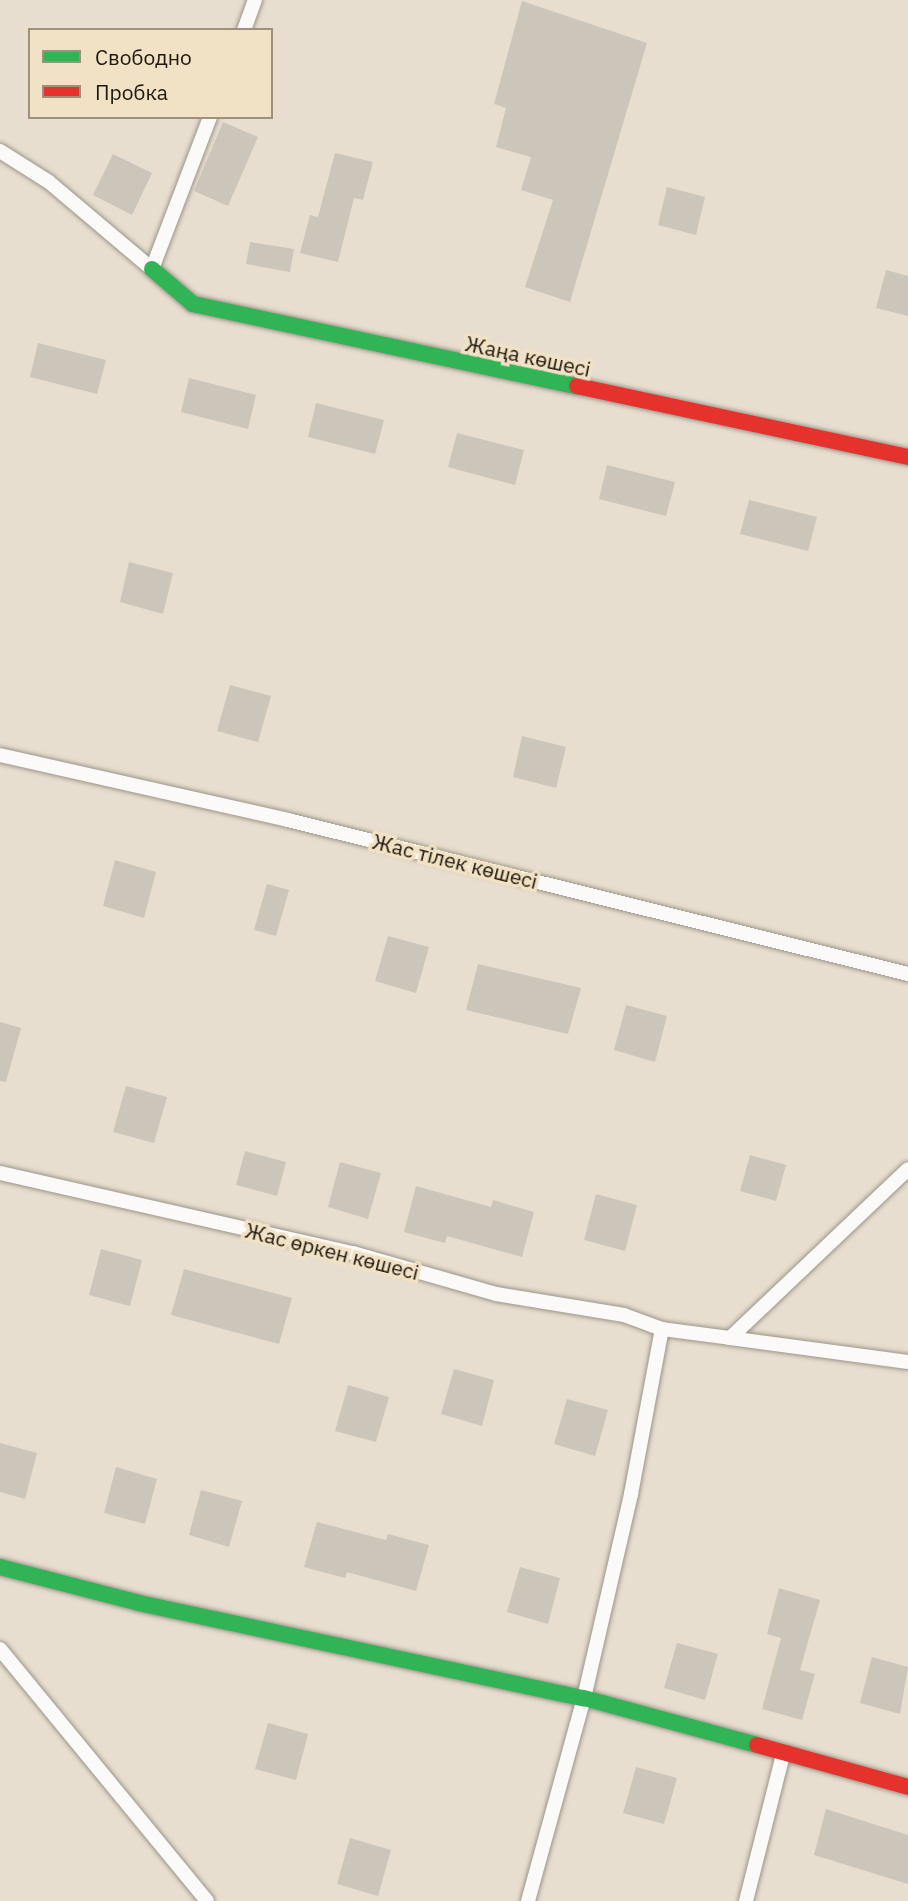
<!DOCTYPE html>
<meta charset="utf-8">
<style>
body{margin:0}
#map{position:relative;width:908px;height:1901px;overflow:hidden;background:#e7decf;font-family:"IBM Plex Sans",sans-serif}
div>[style]{position:absolute}
[style*='--x']{left:calc(var(--x)*1px);top:calc(var(--y)*1px);width:calc(var(--w)*1px);rotate:calc(var(--a)*1deg)}
.building>*{inset:0;background:#ccc5ba}
.roads{filter:drop-shadow(0 0 2px #9c958a) drop-shadow(0 0 2px #9c958a)}
.lane>*{height:14px;margin:-7px;padding:0 7px;transform-origin:7px;border-radius:7px;background:#fbfaf8}
.fast>*{height:16px;margin:-8px;padding:0 8px;transform-origin:8px;border-radius:8px;background:#30b455}
.jam>*{height:16px;margin:-8px;padding:0 8px;transform-origin:8px;border-radius:8px;background:#e5322d}
span{translate:-50% -50%;white-space:nowrap;text-align:center;line-height:1.15;-webkit-text-stroke:7px #f1e1c5;paint-order:stroke}
.street-label{font-size:21px;color:#1e180e}
.legend{position:absolute;left:28px;top:28px;width:245px;height:91px;box-sizing:border-box;background:#f1e1c5;border:2px solid #9d917c;margin:0;padding:9px 12px;list-style:none;font-size:21px;color:#1e180e}
.legend li{display:flex;align-items:center;gap:14px;height:35px}
.legend b{width:35px;border:2px solid #9d917c}
</style>
<div id="map">
<div class="building">
<div style="clip-path:polygon(522px 1px,647px 43px,570px 302px,525px 287px,553px 200px,521px 190px,531px 157px,496px 147px,506px 108px,494px 104px)"></div>
<div style="clip-path:polygon(223px 122px,258px 137px,228px 206px,194px 191px)"></div>
<div style="clip-path:polygon(335px 153px,373px 162px,363px 200px,354px 198px,338px 262px,300px 253px,310px 215px,318px 217px)"></div>
<div style="clip-path:polygon(113px 154px,152px 173px,132px 215px,93px 195px)"></div>
<div style="clip-path:polygon(667px 187px,705px 197px,696px 235px,658px 225px)"></div>
<div style="clip-path:polygon(250px 242px,294px 249px,290px 272px,246px 264px)"></div>
<div style="clip-path:polygon(886px 270px,908px 276px,908px 316px,876px 308px)"></div>
<div style="clip-path:polygon(38px 343px,106px 360px,97px 394px,30px 377px)"></div>
<div style="clip-path:polygon(189px 378px,256px 395px,248px 429px,181px 412px)"></div>
<div style="clip-path:polygon(316px 403px,384px 420px,375px 454px,308px 437px)"></div>
<div style="clip-path:polygon(457px 433px,524px 450px,515px 485px,448px 467px)"></div>
<div style="clip-path:polygon(607px 465px,675px 482px,666px 516px,599px 499px)"></div>
<div style="clip-path:polygon(749px 500px,817px 517px,808px 551px,740px 534px)"></div>
<div style="clip-path:polygon(129px 562px,173px 573px,163px 614px,120px 602px)"></div>
<div style="clip-path:polygon(230px 685px,271px 696px,258px 742px,217px 731px)"></div>
<div style="clip-path:polygon(522px 736px,566px 747px,556px 788px,513px 777px)"></div>
<div style="clip-path:polygon(115px 860px,156px 872px,144px 918px,103px 906px)"></div>
<div style="clip-path:polygon(267px 884px,289px 890px,276px 936px,254px 930px)"></div>
<div style="clip-path:polygon(388px 936px,429px 947px,416px 993px,375px 981px)"></div>
<div style="clip-path:polygon(478px 964px,581px 988px,568px 1034px,466px 1010px)"></div>
<div style="clip-path:polygon(626px 1005px,667px 1016px,655px 1062px,614px 1050px)"></div>
<div style="clip-path:polygon(0 1022px,21px 1028px,6px 1082px,0 1081px)"></div>
<div style="clip-path:polygon(126px 1086px,167px 1097px,154px 1143px,113px 1132px)"></div>
<div style="clip-path:polygon(245px 1151px,286px 1162px,277px 1196px,236px 1185px)"></div>
<div style="clip-path:polygon(750px 1155px,786px 1165px,776px 1201px,740px 1191px)"></div>
<div style="clip-path:polygon(340px 1162px,381px 1173px,368px 1219px,328px 1207px)"></div>
<div style="clip-path:polygon(416px 1186px,491px 1207px,493px 1200px,534px 1212px,522px 1257px,447px 1236px,445px 1243px,404px 1232px)"></div>
<div style="clip-path:polygon(596px 1194px,637px 1205px,625px 1251px,584px 1240px)"></div>
<div style="clip-path:polygon(101px 1249px,142px 1260px,130px 1306px,89px 1295px)"></div>
<div style="clip-path:polygon(184px 1269px,292px 1298px,279px 1344px,171px 1315px)"></div>
<div style="clip-path:polygon(454px 1369px,494px 1380px,482px 1426px,441px 1414px)"></div>
<div style="clip-path:polygon(348px 1385px,389px 1397px,376px 1442px,335px 1431px)"></div>
<div style="clip-path:polygon(567px 1399px,608px 1410px,595px 1456px,554px 1444px)"></div>
<div style="clip-path:polygon(0 1443px,37px 1453px,25px 1499px,0 1492px)"></div>
<div style="clip-path:polygon(116px 1467px,157px 1479px,145px 1524px,104px 1513px)"></div>
<div style="clip-path:polygon(201px 1490px,242px 1501px,229px 1547px,189px 1535px)"></div>
<div style="clip-path:polygon(317px 1522px,386px 1540px,388px 1534px,429px 1545px,416px 1591px,347px 1572px,345px 1578px,304px 1567px)"></div>
<div style="clip-path:polygon(520px 1567px,560px 1578px,548px 1624px,507px 1612px)"></div>
<div style="clip-path:polygon(779px 1588px,820px 1600px,800px 1670px,815px 1674px,802px 1720px,762px 1709px,781px 1638px,767px 1634px)"></div>
<div style="clip-path:polygon(677px 1643px,718px 1654px,705px 1700px,664px 1688px)"></div>
<div style="clip-path:polygon(872px 1657px,908px 1667px,900px 1714px,860px 1703px)"></div>
<div style="clip-path:polygon(268px 1723px,308px 1734px,296px 1780px,255px 1769px)"></div>
<div style="clip-path:polygon(636px 1767px,677px 1778px,664px 1824px,623px 1813px)"></div>
<div style="clip-path:polygon(826px 1809px,908px 1835px,908px 1884px,814px 1855px)"></div>
<div style="clip-path:polygon(350px 1838px,391px 1850px,378px 1896px,337px 1884px)"></div>
</div>
<div class="roads">
<div class="lane">
<div style="--x:244;--y:30;--w:32;--a:-70"></div>
<div style="--x:0;--y:151;--w:58;--a:32.3"></div>
<div style="--x:49;--y:182;--w:135;--a:40.2"></div>
<div style="--x:152;--y:269;--w:163;--a:-69.1"></div>
<div style="--x:0;--y:755;--w:295;--a:12.7"></div>
<div style="--x:288;--y:820;--w:639;--a:13.95"></div>
<div style="--x:0;--y:1173;--w:362;--a:12.8"></div>
<div style="--x:353;--y:1253;--w:149;--a:16"></div>
<div style="--x:496;--y:1294;--w:130;--a:9.3"></div>
<div style="--x:624;--y:1315;--w:40;--a:20.2"></div>
<div style="--x:730;--y:1338;--w:180;--a:7.7"></div>
<div style="--x:0;--y:1649;--w:326;--a:50.6"></div>
<div style="--x:528;--y:1901;--w:211;--a:-74.6"></div>
<div style="--x:584;--y:1698;--w:209;--a:-77"></div>
<div style="--x:631;--y:1494;--w:168;--a:-79.4"></div>
<div style="--x:662;--y:1329;--w:69;--a:7.5"></div>
<div style="--x:730;--y:1338;--w:245;--a:-43.5"></div>
<div style="--x:746;--y:1901;--w:151;--a:-75.8"></div>
</div>
<div class="fast">
<div style="--x:152;--y:269;--w:54;--a:40.5"></div>
<div style="--x:193;--y:304;--w:393;--a:12.1"></div>
<div style="--x:0;--y:1567;--w:144;--a:14.5"></div>
<div style="--x:139;--y:1603;--w:455;--a:12.1"></div>
<div style="--x:584;--y:1698;--w:179;--a:15.2"></div>
</div>
<div class="jam">
<div style="--x:577;--y:386;--w:339;--a:12.1"></div>
<div style="--x:757;--y:1745;--w:157;--a:15.5"></div>
</div>
</div>
<div class="street-label">
<span style="left:528px;top:356px;rotate:12deg">Жаңа көшесі</span>
<span style="left:455px;top:861px;rotate:14deg">Жас тілек көшесі</span>
<span style="left:332px;top:1251px;rotate:14deg">Жас өркен көшесі</span>
</div>
<ul class="legend">
<li><b style="height:9px;background:#30b455"></b>Свободно</li>
<li><b style="height:9px;background:#e5322d"></b>Пробка</li>
</ul>
</div>
